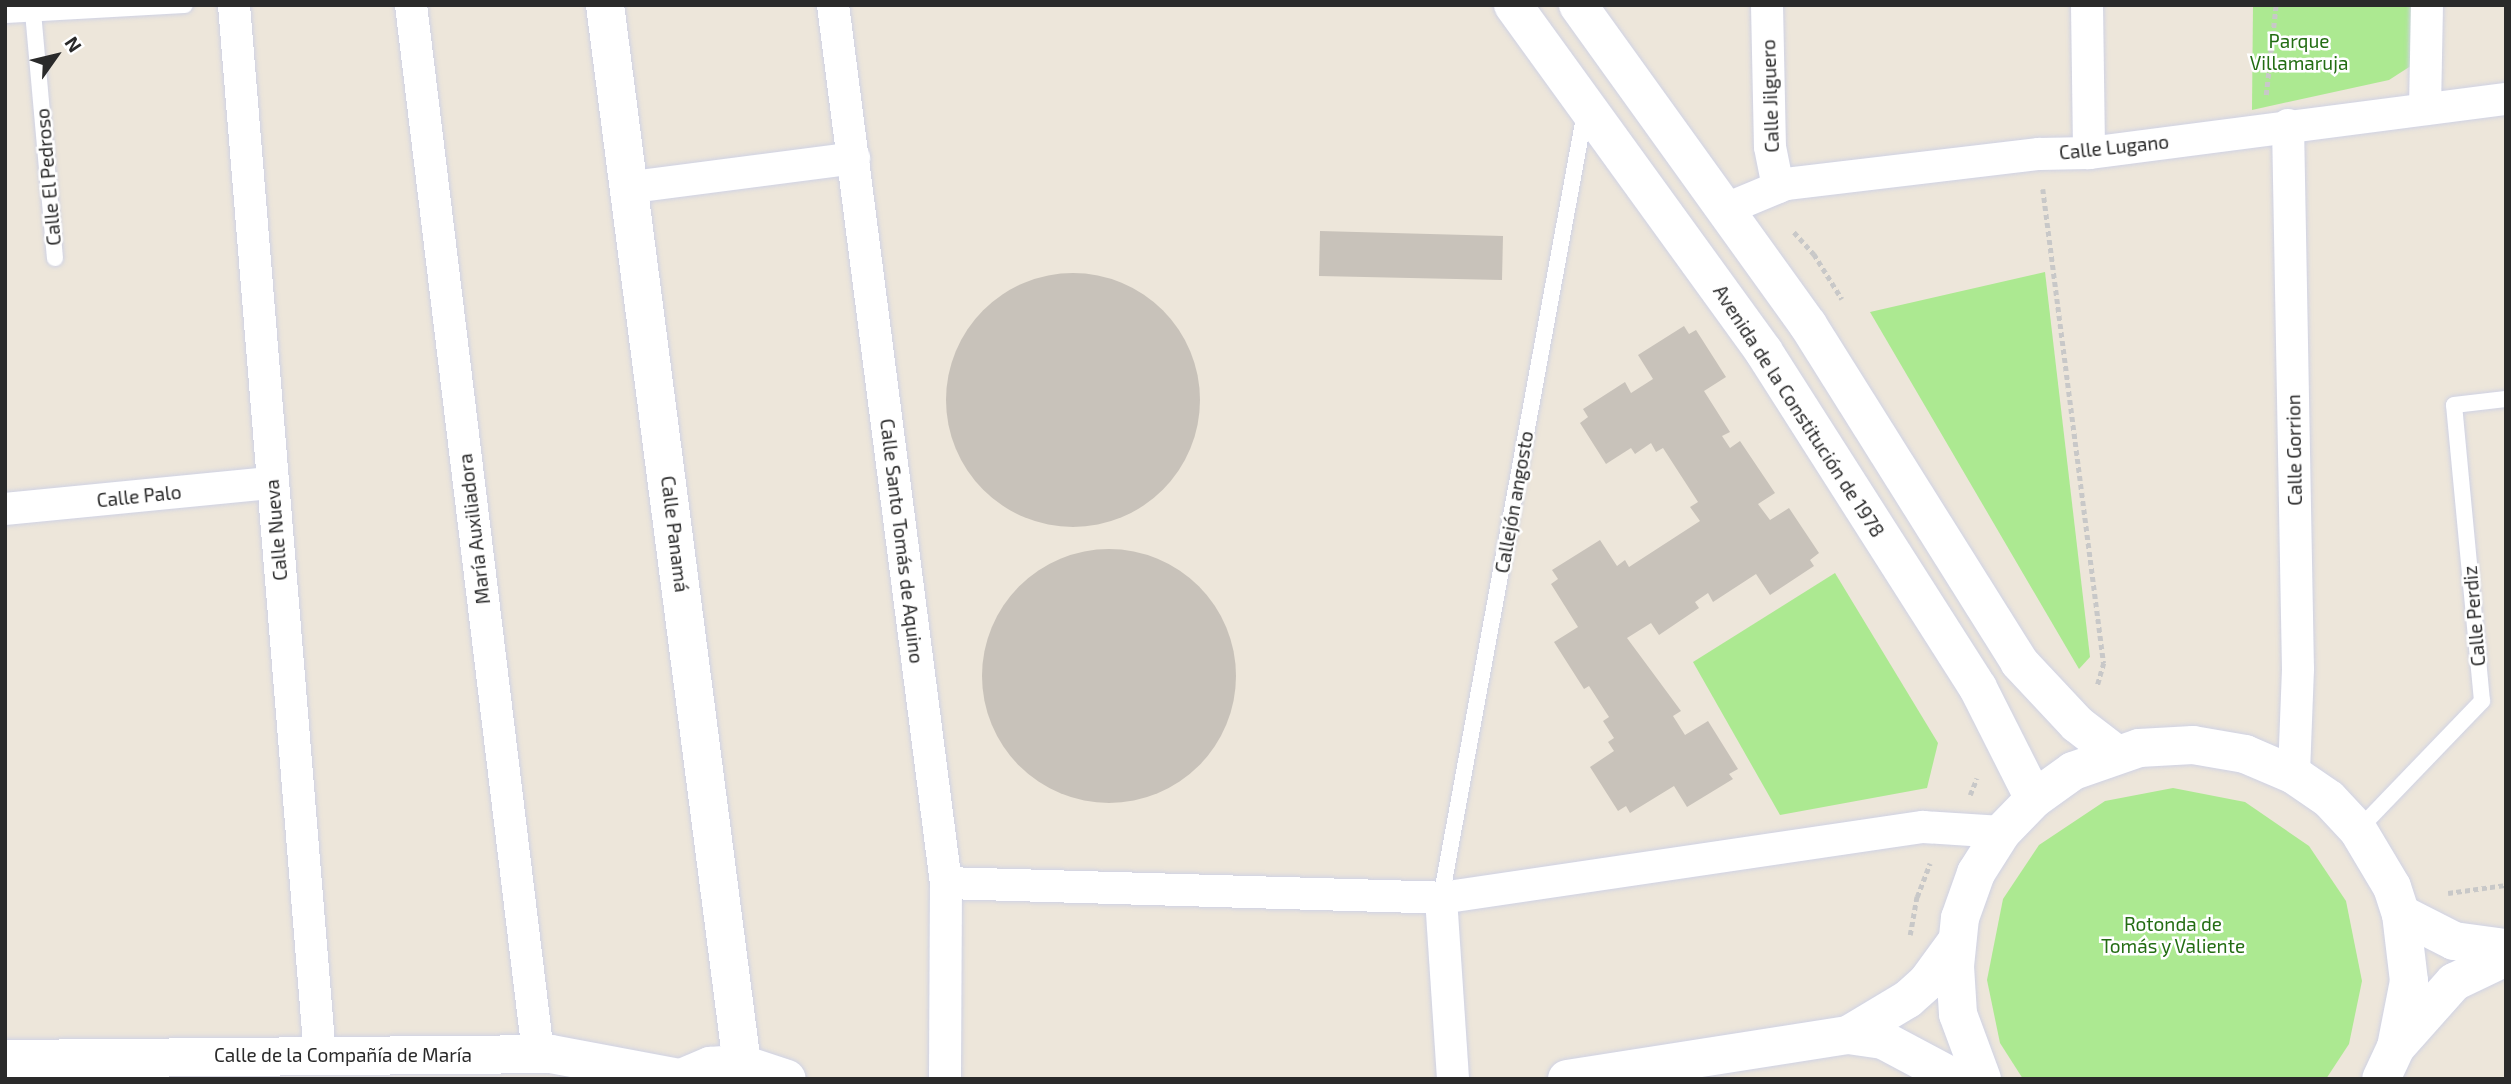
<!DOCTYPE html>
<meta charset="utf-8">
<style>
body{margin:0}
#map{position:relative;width:2511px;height:1084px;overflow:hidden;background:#ede6da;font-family:"Exo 2",sans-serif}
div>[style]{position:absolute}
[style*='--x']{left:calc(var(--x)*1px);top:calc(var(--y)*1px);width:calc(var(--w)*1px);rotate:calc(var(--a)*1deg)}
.green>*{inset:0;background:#ace991}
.building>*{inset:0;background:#c8c2ba}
.round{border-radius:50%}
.path>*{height:4.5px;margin-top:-2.25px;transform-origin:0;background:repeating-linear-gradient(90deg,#c8c8c8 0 5px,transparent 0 8.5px)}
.roads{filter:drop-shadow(0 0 2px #cfd2e4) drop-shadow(0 0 2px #cfd2e4)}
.lane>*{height:16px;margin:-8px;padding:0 8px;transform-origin:8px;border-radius:8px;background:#fff}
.street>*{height:32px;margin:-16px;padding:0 16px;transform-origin:16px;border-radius:16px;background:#fff}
.secondary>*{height:38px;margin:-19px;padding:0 19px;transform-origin:19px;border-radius:19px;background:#fff}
span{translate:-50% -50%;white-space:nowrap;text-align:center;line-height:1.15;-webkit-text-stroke:5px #fff;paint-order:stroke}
.park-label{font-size:19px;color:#236d13}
.street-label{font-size:19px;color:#2a2a2a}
.frame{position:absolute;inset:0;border:7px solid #2a2a2a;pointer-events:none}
.north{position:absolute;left:21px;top:21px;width:70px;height:70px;-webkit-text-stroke:5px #fff;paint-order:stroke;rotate:56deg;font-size:19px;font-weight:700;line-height:28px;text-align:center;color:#2a2a2a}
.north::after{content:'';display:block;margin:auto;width:24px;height:32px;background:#2a2a2a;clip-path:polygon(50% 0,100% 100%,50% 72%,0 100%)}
</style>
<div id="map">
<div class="green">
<div style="clip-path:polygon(2253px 5px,2419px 5px,2417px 62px,2389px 80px,2252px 110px)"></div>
<div style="clip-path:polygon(2045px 272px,2090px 657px,2079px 669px,1870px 312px)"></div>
<div style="clip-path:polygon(1835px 573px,1938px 743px,1927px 788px,1780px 815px,1693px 662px)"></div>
<div style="clip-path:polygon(2173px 788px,2245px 802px,2309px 846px,2346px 901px,2362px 981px,2349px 1044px,2326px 1079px,2023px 1079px,2000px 1043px,1987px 980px,2003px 899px,2039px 845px,2105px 801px)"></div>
</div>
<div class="building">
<div style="clip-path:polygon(1320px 231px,1503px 236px,1502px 280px,1319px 276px)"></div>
<div class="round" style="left:946px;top:273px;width:254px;height:254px"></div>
<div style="clip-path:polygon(1684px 326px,1689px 334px,1696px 330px,1726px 377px,1704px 391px,1730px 432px,1722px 436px,1730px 448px,1740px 441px,1775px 493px,1758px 504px,1770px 520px,1789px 508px,1819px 553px,1810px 560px,1814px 566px,1770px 595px,1756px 574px,1713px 602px,1708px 593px,1695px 602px,1699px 608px,1659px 635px,1651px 623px,1627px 638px,1681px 711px,1673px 716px,1685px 735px,1708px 721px,1738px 769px,1729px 774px,1733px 779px,1687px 807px,1674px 786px,1630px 813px,1626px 806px,1618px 811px,1590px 767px,1614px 751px,1608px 742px,1614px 738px,1603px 721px,1609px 717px,1589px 686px,1584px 689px,1554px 642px,1578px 627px,1551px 584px,1558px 579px,1552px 570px,1600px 540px,1617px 566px,1625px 560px,1629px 567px,1700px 521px,1690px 507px,1698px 502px,1663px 448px,1656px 452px,1651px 443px,1635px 454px,1631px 448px,1606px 464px,1580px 423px,1588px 417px,1583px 409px,1625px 382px,1631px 393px,1653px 379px,1638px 355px)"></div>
<div class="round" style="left:982px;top:549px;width:254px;height:254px"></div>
</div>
<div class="path">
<div style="--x:2266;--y:95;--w:91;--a:-83.7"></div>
<div style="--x:2043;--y:189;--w:478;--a:82.7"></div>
<div style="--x:2104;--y:663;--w:25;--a:106"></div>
<div style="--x:1794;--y:232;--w:30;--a:48"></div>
<div style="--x:1814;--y:254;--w:53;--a:58.1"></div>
<div style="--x:1970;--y:795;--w:18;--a:-68"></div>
<div style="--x:2448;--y:893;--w:59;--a:-7.9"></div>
<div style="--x:1910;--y:935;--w:39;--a:-80"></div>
<div style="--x:1917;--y:897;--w:36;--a:-69"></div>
</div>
<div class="roads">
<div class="lane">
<div style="--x:33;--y:12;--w:247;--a:84.9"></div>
<div style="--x:5;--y:15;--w:180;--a:-3.2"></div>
<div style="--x:2358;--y:830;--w:179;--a:-46.1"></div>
<div style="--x:2482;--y:701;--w:297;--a:-95.4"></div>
<div style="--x:2454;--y:405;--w:52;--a:-6.6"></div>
<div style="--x:1441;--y:898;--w:799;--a:-79.62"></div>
</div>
<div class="street">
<div style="--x:234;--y:5;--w:1054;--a:85.32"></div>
<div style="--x:411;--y:5;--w:1056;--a:83.09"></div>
<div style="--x:833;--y:5;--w:885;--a:82.67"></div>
<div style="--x:946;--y:883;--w:196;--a:90.3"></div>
<div style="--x:1767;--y:5;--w:142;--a:88.8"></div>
<div style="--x:1770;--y:147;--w:41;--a:78.7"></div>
<div style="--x:2087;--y:5;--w:148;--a:89.2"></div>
<div style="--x:2425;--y:109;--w:104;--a:-88.9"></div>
<div style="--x:2288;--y:125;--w:544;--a:88.95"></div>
<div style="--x:2298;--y:669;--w:106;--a:92.2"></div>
<div style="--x:632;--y:187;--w:224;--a:-7.4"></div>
<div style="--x:1726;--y:209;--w:65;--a:-22.6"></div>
<div style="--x:1786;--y:184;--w:255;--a:-6.8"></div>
<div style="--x:2039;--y:154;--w:50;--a:-1.1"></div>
<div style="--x:2089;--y:153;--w:420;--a:-7.4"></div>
<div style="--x:5;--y:509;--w:268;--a:-5.6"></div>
<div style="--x:946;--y:883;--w:495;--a:1.7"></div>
<div style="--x:1441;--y:898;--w:487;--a:-8.4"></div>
<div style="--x:1923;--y:827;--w:79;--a:3.6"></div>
<div style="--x:1441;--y:898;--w:181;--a:86.2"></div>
</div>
<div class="secondary">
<div style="--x:605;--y:5;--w:1068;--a:82.63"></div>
<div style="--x:1513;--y:5;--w:428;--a:54.1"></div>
<div style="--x:1764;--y:352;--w:398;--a:57.5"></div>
<div style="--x:1978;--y:688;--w:124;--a:63.2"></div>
<div style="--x:1578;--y:5;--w:394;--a:54.3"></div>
<div style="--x:1808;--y:325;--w:398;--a:57.9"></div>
<div style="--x:2019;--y:662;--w:85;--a:46.9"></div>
<div style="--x:2077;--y:724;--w:49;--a:37.6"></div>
<div style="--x:2401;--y:914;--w:59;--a:27"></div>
<div style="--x:2454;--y:941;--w:52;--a:7.7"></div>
<div style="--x:1848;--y:1035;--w:70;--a:-31"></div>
<div style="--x:1908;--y:999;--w:25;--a:-42"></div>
<div style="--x:1927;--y:982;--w:51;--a:-53.8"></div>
<div style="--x:2396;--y:1047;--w:87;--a:-48.3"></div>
<div style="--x:2454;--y:982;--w:58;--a:-25.7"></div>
<div style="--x:5;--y:1059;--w:546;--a:-0.52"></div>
<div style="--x:551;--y:1054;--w:130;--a:10.6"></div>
<div style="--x:679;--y:1079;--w:34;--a:-23"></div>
<div style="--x:710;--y:1066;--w:32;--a:-4"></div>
<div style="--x:742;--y:1064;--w:47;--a:18.4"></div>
<div style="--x:1567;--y:1079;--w:284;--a:-8.9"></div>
<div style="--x:1848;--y:1035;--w:35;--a:8"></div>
<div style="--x:1883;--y:1040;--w:83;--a:28.1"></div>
<div style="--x:1982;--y:1079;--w:69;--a:-110.3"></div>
<div style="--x:1958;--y:1014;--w:48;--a:-93.6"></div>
<div style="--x:1955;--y:966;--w:48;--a:-84.1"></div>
<div style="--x:1960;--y:918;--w:48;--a:-70.4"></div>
<div style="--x:1976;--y:873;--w:49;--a:-57.6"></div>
<div style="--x:2002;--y:832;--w:46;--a:-45.9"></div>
<div style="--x:2034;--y:799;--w:48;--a:-35.7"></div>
<div style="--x:2073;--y:771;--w:70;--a:-19.2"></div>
<div style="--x:2139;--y:748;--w:54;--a:-3.2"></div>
<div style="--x:2193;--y:745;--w:53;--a:9.8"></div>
<div style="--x:2245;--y:754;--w:53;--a:23.2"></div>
<div style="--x:2294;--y:775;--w:42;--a:34.4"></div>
<div style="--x:2329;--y:799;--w:42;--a:46.9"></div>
<div style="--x:2358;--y:830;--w:66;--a:59.2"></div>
<div style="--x:2392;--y:887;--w:28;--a:72"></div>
<div style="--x:2401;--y:914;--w:67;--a:83.2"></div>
<div style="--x:2409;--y:981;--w:67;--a:101.1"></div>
<div style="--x:2396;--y:1047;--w:35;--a:115"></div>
</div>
</div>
<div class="park-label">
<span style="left:2299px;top:52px">Parque<br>Villamaruja</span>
<span style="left:2173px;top:935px">Rotonda de<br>Tomás y Valiente</span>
</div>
<div class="street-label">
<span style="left:1770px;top:96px;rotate:-92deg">Calle Jilguero</span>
<span style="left:2114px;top:147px;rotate:-6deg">Calle Lugano</span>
<span style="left:48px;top:177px;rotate:-95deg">Calle El Pedroso</span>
<span style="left:1799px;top:411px;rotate:57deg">Avenida de la Constitución de 1978</span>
<span style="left:2294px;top:450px;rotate:-91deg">Calle Gorrion</span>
<span style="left:139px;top:496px;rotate:-6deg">Calle Palo</span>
<span style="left:1514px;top:502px;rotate:-80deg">Callejón angosto</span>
<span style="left:474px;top:529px;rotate:-97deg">María Auxiliadora</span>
<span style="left:276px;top:530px;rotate:-95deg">Calle Nueva</span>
<span style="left:675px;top:534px;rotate:83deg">Calle Panamá</span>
<span style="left:902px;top:541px;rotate:83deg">Calle Santo Tomás de Aquino</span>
<span style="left:2474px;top:616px;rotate:-95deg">Calle Perdiz</span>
<span style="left:343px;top:1055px">Calle de la Compañía de María</span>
</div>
<div class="frame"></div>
<div class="north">N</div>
</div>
